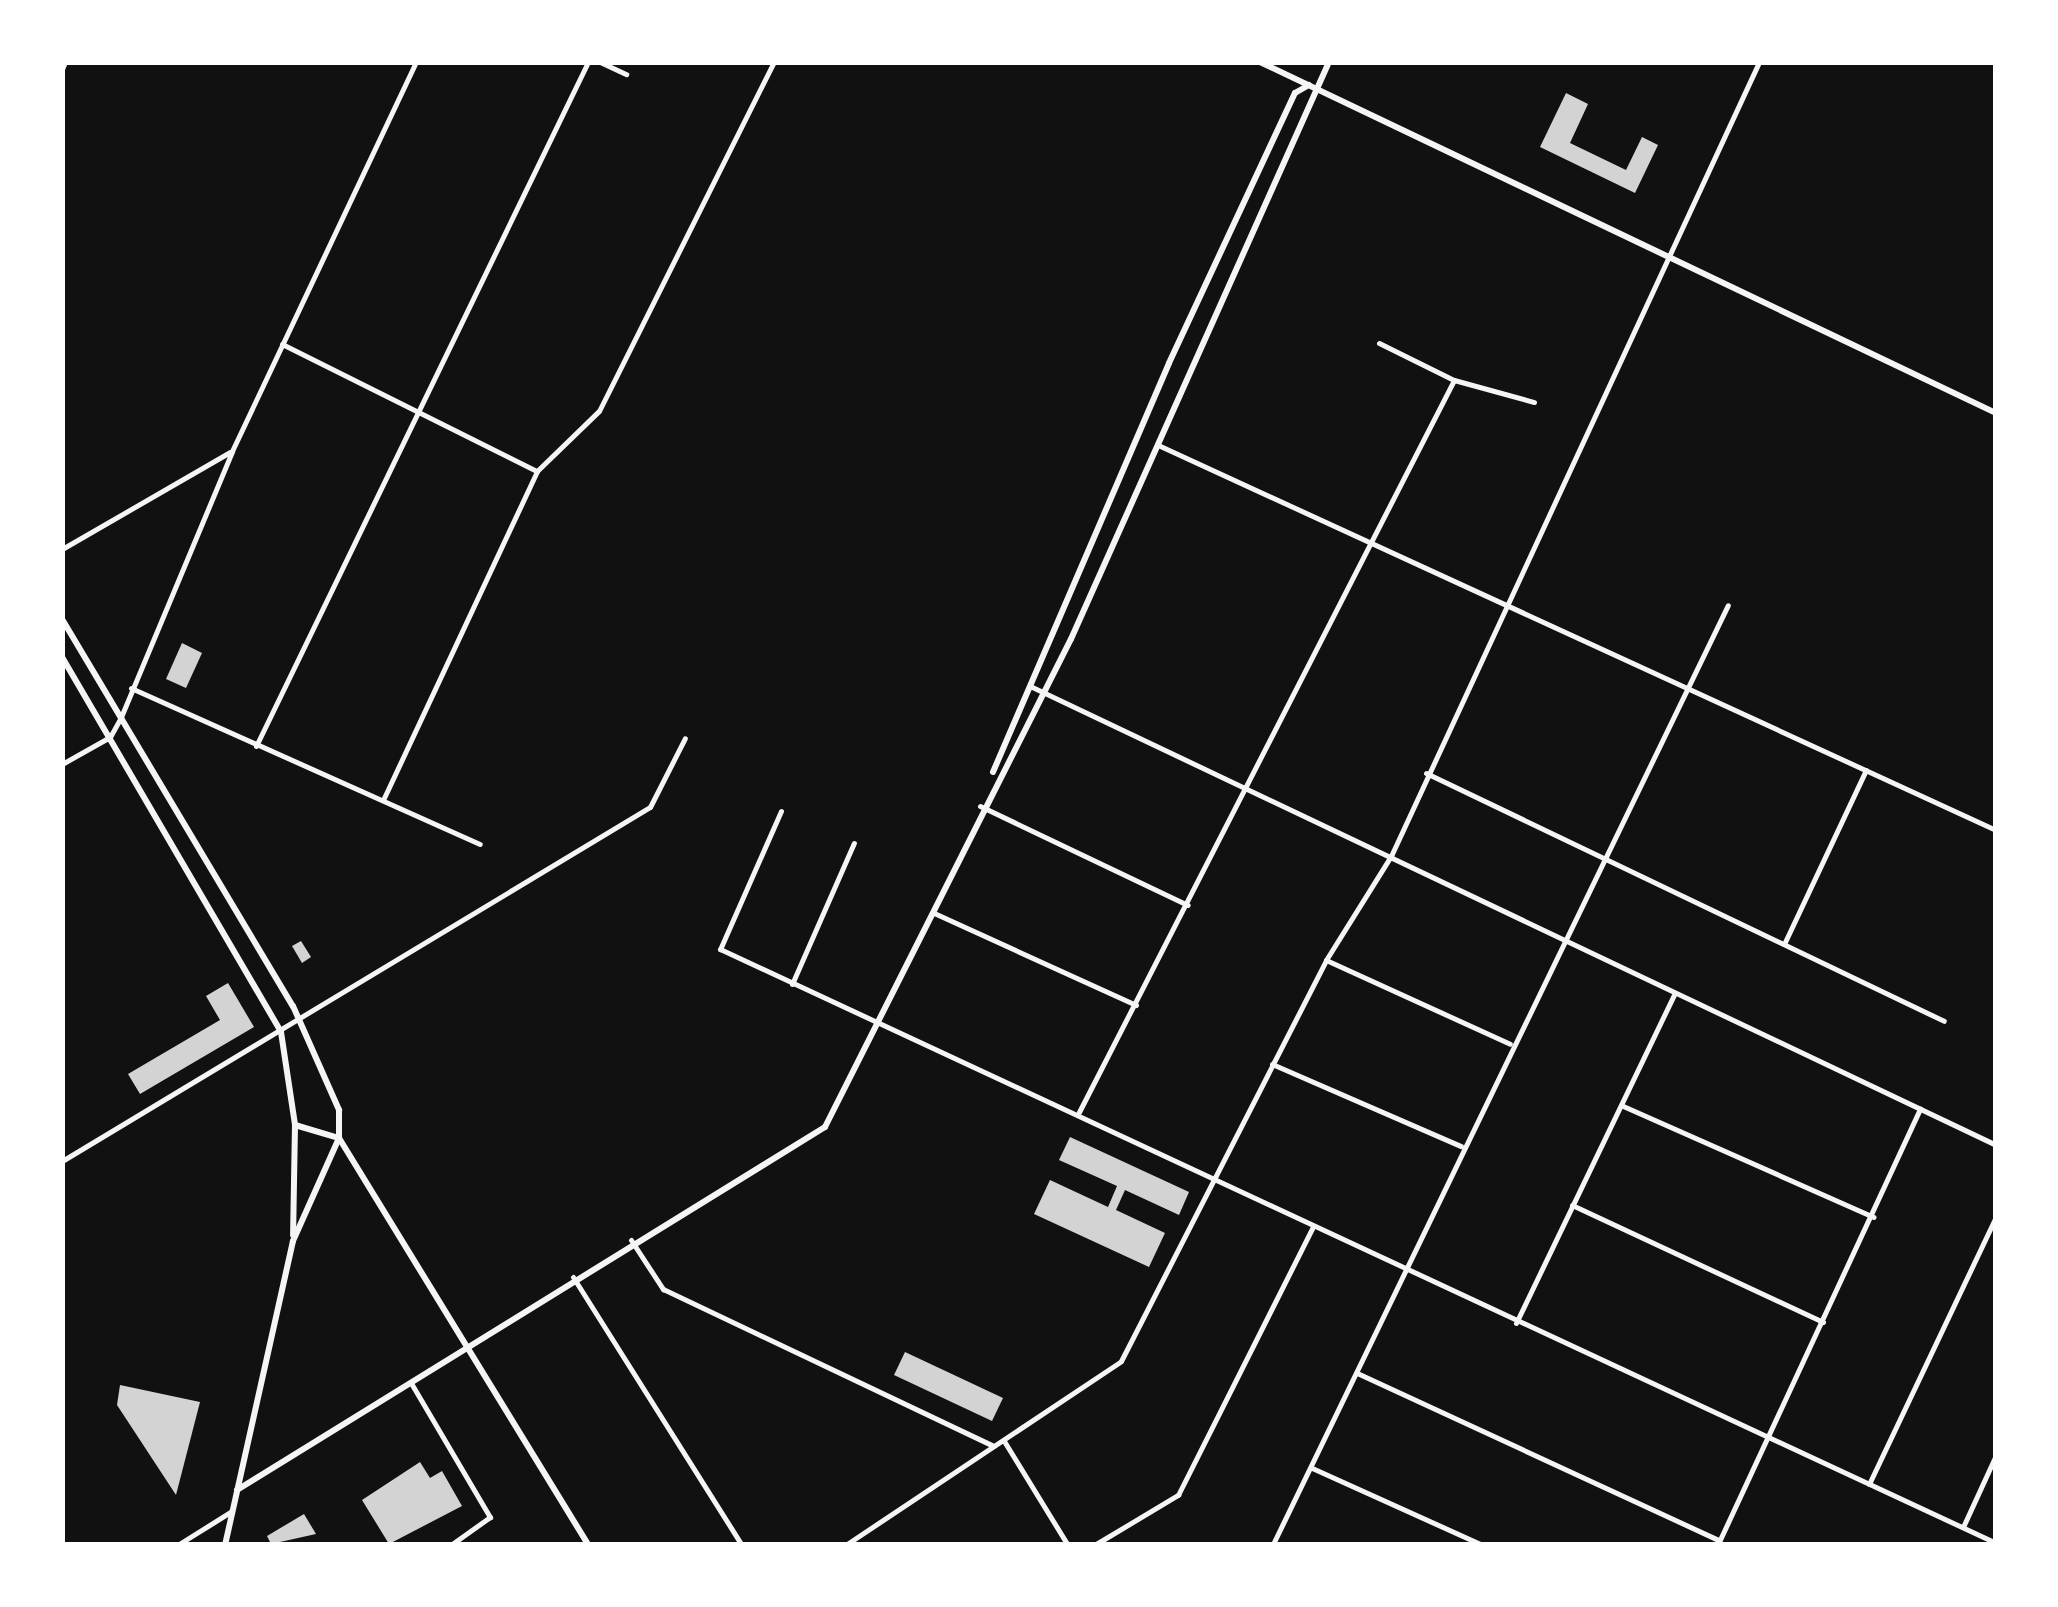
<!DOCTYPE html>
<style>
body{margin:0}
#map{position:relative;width:2058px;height:1607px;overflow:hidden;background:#111;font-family:Inter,sans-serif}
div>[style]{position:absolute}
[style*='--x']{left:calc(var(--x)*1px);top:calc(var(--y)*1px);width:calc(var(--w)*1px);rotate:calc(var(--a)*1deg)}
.building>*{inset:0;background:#d3d3d3}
.minor>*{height:5px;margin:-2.5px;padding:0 2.5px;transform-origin:2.5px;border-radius:2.5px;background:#f5f5f5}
.tertiary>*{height:6px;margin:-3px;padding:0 3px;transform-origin:3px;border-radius:3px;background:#f5f5f5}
.secondary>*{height:6px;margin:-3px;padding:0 3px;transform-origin:3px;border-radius:3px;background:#f5f5f5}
span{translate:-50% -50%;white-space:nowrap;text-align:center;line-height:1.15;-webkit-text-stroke:8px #fff;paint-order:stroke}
.frame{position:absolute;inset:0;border:65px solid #fff;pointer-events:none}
</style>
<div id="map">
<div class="building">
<div style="clip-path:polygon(1566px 93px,1588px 104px,1570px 143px,1626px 170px,1642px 137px,1658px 145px,1635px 193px,1540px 147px)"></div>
<div style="clip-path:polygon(182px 643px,202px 653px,186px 688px,166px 679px)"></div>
<div style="clip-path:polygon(301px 941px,311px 957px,302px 963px,292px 946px)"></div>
<div style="clip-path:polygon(228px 983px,254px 1027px,140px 1094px,128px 1074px,220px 1020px,206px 996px)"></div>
<div style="clip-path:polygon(1070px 1137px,1189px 1192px,1179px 1215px,1125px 1190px,1116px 1210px,1165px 1233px,1149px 1267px,1034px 1214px,1050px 1180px,1108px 1207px,1117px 1186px,1059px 1160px)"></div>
<div style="clip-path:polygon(905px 1352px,1003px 1398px,992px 1421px,894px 1375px)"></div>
<div style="clip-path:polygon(120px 1385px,200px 1402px,176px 1495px,117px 1405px)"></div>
<div style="clip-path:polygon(420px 1462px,430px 1478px,442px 1471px,462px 1506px,389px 1544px,362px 1500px)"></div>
<div style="clip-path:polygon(304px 1514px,316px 1534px,271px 1544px,267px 1536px)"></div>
</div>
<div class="minor">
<div style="--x:600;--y:62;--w:29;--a:25"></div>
<div style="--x:62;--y:69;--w:8;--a:-67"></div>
<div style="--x:1379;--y:343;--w:84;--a:26.3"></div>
<div style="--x:1454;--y:380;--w:83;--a:15.4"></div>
<div style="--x:282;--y:344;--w:285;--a:26.5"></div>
<div style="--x:1158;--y:445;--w:922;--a:24.68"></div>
<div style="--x:62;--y:549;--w:194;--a:-30"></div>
<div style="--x:1030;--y:686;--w:1070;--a:25.41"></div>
<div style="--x:131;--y:688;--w:382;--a:24.1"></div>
<div style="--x:256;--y:746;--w:760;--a:-64.11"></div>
<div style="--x:62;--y:764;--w:55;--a:-29.4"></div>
<div style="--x:110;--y:737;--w:23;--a:-61"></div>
<div style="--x:121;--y:717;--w:288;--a:-67.3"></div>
<div style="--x:232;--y:451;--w:430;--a:-64.7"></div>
<div style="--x:1426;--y:773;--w:574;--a:25.58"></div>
<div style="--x:383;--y:800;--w:363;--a:-64.9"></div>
<div style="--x:537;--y:471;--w:86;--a:-44.1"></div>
<div style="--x:599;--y:411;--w:390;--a:-63.4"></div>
<div style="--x:980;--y:806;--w:230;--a:25.5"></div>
<div style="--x:781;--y:811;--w:151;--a:113.8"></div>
<div style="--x:720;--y:949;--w:1407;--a:24.96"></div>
<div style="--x:934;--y:913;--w:222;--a:24.5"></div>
<div style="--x:1785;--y:942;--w:190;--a:-64.8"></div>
<div style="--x:1326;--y:960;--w:202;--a:24.5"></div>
<div style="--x:792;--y:984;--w:154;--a:-66.3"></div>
<div style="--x:1272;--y:1064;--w:206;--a:23.5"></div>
<div style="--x:1623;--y:1106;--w:274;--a:23.9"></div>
<div style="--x:1079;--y:1112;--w:822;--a:-62.87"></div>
<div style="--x:62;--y:1161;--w:686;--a:-31.05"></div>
<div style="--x:650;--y:807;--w:77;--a:-63.1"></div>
<div style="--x:1572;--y:1205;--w:277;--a:25"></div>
<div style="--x:631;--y:1240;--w:59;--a:56.9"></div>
<div style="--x:663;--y:1289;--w:364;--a:25.4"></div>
<div style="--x:573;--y:1277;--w:315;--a:57.8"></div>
<div style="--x:1516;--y:1323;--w:365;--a:-64.3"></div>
<div style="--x:1357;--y:1373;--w:399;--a:24.8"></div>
<div style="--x:411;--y:1383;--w:156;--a:59.5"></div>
<div style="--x:490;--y:1517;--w:47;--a:144.6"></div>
<div style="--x:1004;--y:1441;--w:121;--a:58.5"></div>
<div style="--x:1312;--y:1468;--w:184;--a:24.3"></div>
<div style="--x:1869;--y:1484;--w:297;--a:-64.6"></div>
<div style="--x:1963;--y:1527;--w:79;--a:-65.4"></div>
<div style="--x:179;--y:1544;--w:62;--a:-31.9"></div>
<div style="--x:847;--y:1544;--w:329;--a:-33.7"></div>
<div style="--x:1121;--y:1361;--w:450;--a:-62.9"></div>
<div style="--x:1326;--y:960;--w:123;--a:-58"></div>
<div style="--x:1391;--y:856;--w:875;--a:-65.13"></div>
<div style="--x:1096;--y:1544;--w:96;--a:-30.9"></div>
<div style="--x:1178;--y:1495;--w:299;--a:-63.3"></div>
<div style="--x:1273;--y:1544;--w:1043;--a:-64.15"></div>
<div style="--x:1718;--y:1544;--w:480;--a:-65.1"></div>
</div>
<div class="tertiary">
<div style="--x:1260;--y:62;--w:815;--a:25.5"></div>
<div style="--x:993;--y:772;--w:445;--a:-66.7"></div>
<div style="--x:1169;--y:363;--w:298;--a:-65"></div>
<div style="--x:1295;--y:93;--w:16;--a:-30"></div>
<div style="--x:339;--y:1138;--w:476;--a:58.5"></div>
<div style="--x:237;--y:1490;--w:691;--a:-31.69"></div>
<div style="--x:825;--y:1127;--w:546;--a:-63.25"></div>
<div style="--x:1071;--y:639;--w:632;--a:-65.91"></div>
</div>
<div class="secondary">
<div style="--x:62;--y:619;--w:451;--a:59.2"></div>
<div style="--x:293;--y:1006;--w:114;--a:66.1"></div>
<div style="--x:339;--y:1110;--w:28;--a:90"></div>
<div style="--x:339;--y:1138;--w:113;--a:114.1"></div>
<div style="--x:293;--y:1241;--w:311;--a:102.6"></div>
<div style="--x:62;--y:657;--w:434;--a:59.7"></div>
<div style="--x:281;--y:1032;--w:94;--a:81.4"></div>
<div style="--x:295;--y:1125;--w:110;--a:91"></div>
<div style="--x:295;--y:1125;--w:46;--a:16.5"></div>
</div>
<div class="frame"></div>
</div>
